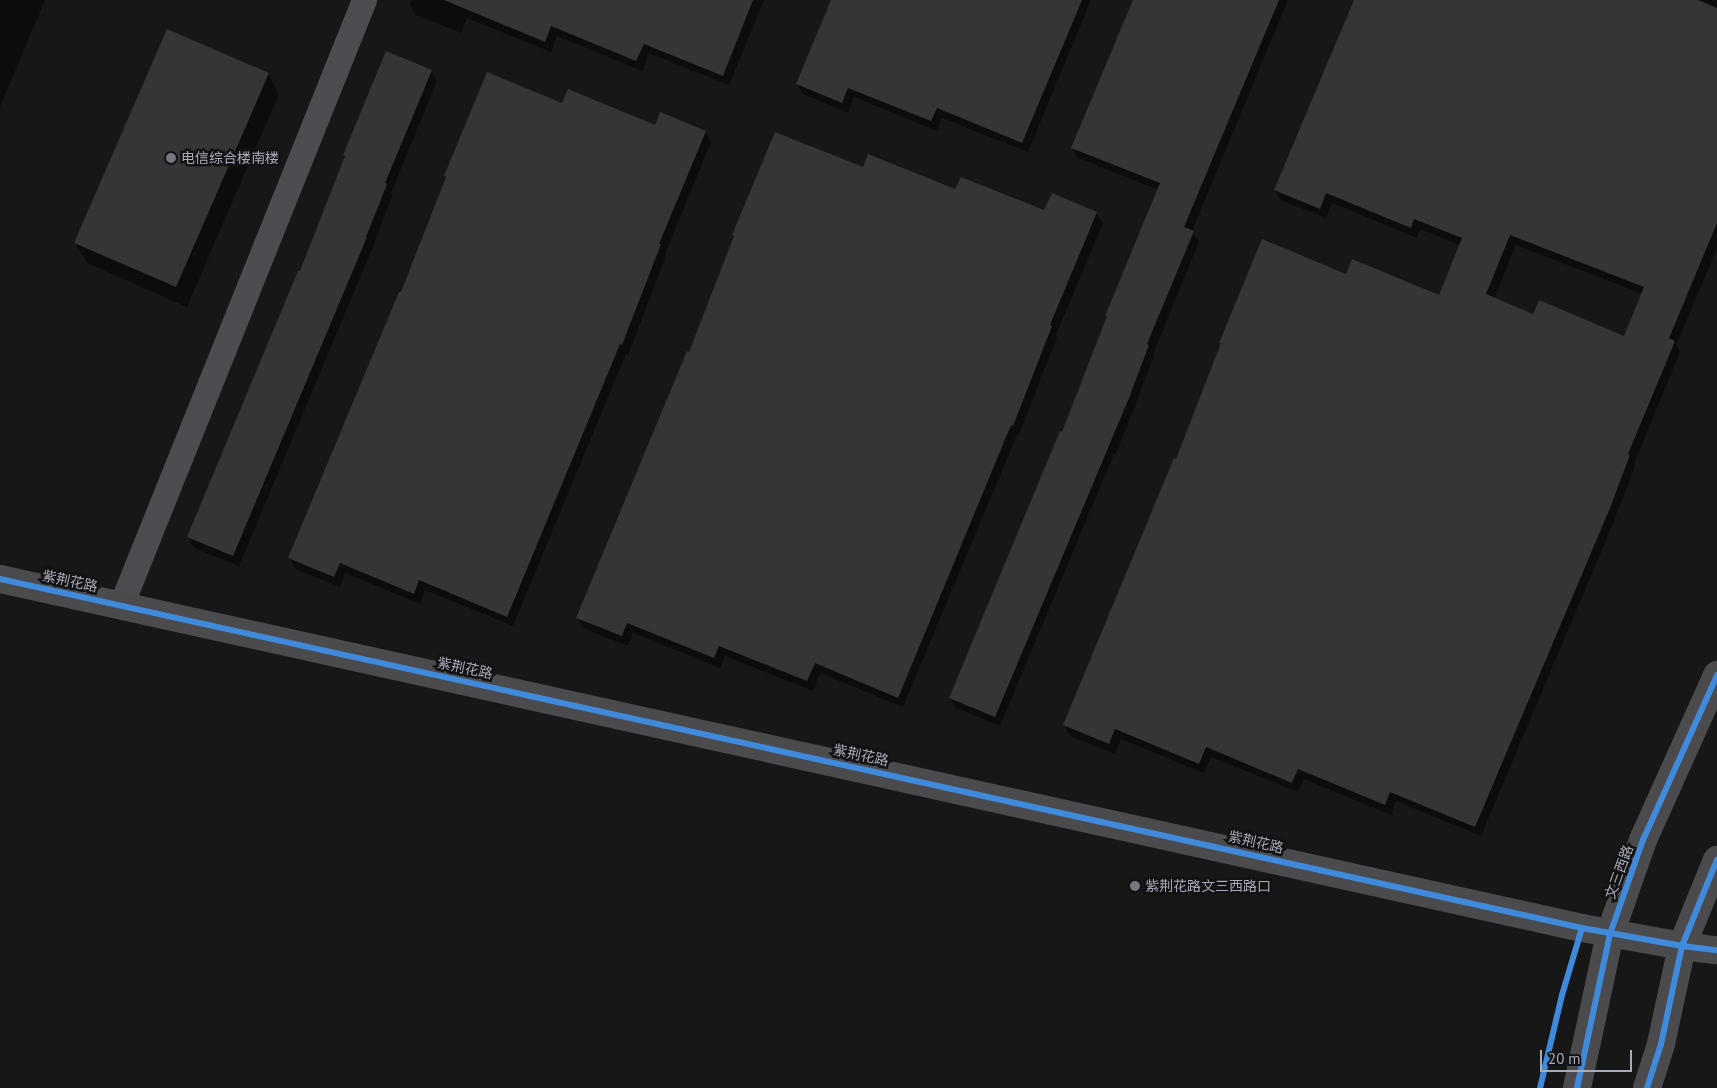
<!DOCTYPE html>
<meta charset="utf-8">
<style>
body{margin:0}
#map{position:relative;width:1717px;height:1088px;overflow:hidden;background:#171717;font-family:"PT Sans","Noto Sans SC",sans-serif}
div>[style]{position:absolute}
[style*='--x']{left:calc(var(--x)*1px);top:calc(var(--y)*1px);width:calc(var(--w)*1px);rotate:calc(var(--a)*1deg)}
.shadow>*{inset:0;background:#0007}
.building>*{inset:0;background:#353537}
.street>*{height:25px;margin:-12.5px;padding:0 12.5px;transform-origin:12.5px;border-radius:12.5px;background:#4c4d50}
.secondary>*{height:28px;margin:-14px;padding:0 14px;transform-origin:14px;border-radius:14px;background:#4b4b4e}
.cycleway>*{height:6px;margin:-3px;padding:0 3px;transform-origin:3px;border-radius:3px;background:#408adc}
.dots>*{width:14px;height:14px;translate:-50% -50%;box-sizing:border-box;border:2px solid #121113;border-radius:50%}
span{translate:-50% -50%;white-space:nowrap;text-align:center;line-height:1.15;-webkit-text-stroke:5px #121113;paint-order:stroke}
.poi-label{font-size:14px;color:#a9acb8}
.left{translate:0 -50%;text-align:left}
.street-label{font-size:14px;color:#a9acb8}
.scale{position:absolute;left:1540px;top:1050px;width:92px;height:22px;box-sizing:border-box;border:2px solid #a9acb8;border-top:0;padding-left:6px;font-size:15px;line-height:18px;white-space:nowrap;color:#a9acb8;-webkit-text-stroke:4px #121113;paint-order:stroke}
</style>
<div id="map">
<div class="shadow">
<div style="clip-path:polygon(0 0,45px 0,0 107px)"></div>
<div style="clip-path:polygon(412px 0,764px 0,729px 85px,649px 53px,642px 71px,557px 36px,551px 52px,467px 18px,461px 33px,416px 15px,410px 5px)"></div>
<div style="clip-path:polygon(833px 0,1091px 0,1028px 152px,942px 118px,937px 131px,854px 97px,848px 113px,803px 94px,797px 84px)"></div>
<div style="clip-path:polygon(1135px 0,1288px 0,1192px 231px,1199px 242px,1153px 354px,1154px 356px,1116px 455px,1114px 454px,1000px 726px,956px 708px,950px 698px,1062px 434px,1108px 318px,1107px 316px,1159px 190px,1078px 158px,1072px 147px)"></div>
<div style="clip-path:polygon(evenodd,1355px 0,1717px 0,1717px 249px,1676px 345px,1680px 352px,1634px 464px,1635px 466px,1615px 519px,1481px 836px,1396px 801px,1391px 815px,1304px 779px,1298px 792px,1211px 757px,1204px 773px,1121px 739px,1115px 754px,1070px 736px,1064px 725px,1177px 461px,1222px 345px,1220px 342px,1347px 276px,1439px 296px,1460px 245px,1420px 229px,1417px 238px,1332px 203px,1326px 218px,1281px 200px,1275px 190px,1355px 0,1516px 245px,1642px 294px,1625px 337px,1534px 316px,1494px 299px,1516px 245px)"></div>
<div style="clip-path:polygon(431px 71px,437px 81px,391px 193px,392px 196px,372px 249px,239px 566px,194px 548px,188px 537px,300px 273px)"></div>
<div style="clip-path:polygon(268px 74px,279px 94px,187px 307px,87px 263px,75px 243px)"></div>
<div style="clip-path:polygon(563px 105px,655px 127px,705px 132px,711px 142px,665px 254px,666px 256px,628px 355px,626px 354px,513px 626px,425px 590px,420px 604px,345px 573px,340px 587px,295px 569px,289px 558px,402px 294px)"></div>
<div style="clip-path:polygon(863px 168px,1045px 212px,1096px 213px,1103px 223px,1056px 335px,1057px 337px,1019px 435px,1017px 435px,903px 707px,820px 673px,813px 691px,725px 656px,720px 668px,633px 633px,628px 646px,583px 628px,577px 617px,689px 353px,735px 237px,733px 235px)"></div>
</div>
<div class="building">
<div style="clip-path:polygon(444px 0,753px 0,723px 76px,644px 44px,636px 61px,551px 26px,545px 42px)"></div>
<div style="clip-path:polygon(831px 0,1082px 0,1022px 143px,937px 108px,931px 121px,848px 88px,842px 103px,796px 84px)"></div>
<div style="clip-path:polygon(1133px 0,1279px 0,1184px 227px,1194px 231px,1147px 344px,1149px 345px,1129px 398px,995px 717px,949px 698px,1060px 431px,1062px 432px,1107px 316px,1105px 316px,1160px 183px,1071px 148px)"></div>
<div style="clip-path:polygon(evenodd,1354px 0,1698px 0,1717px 8px,1717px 223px,1669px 338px,1675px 341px,1628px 454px,1630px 455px,1610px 508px,1475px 827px,1390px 792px,1385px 805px,1298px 769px,1292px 783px,1206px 747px,1199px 764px,1115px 729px,1109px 744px,1063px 725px,1174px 458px,1176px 459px,1221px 343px,1219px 343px,1262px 239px,1346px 274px,1352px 259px,1439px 295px,1462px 238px,1414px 219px,1411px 228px,1326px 193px,1320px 209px,1274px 190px,1354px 0,1510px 235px,1644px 287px,1624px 336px,1539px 300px,1533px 314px,1486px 294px,1510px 235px)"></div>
<div style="clip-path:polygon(167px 29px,269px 73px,176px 287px,74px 243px)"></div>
<div style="clip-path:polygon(386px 51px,432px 70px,385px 183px,387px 184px,366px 237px,367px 237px,233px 556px,187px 537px,298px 271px,300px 271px,345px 156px,343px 155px)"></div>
<div style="clip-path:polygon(487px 72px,562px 103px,568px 89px,655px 125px,660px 112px,706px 131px,659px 244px,661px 244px,622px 345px,620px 344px,507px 617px,419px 580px,414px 594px,340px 563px,334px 577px,288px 558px,399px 292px,401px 292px,446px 177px,444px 176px)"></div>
<div style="clip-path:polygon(775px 132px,863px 167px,868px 154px,955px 189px,961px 177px,1044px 210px,1052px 193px,1097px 212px,1050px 325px,1052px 326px,1013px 426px,1011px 425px,898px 698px,815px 663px,807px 681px,719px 646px,714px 658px,627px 623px,622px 636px,576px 618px,687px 351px,689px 352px,734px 236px,732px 235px)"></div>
</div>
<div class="street">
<div style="--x:121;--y:605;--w:652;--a:-68.12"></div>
</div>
<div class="secondary">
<div style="--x:0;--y:579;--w:1620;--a:12.44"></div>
<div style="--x:1582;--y:928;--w:102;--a:10.2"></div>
<div style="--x:1682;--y:946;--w:35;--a:7"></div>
<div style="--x:1577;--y:1088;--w:157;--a:-77.9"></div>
<div style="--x:1610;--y:934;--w:100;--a:-70.7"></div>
<div style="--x:1643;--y:840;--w:181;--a:-65.8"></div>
<div style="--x:1647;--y:1088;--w:46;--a:-72.3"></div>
<div style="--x:1661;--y:1044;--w:100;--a:-77.9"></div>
<div style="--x:1682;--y:946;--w:93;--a:-67.9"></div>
</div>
<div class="cycleway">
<div style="--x:0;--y:579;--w:1620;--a:12.44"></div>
<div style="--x:1582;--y:928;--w:102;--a:10.2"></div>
<div style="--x:1682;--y:946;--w:35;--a:7"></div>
<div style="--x:1540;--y:1088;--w:96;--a:-76.7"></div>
<div style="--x:1562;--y:995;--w:70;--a:-73.4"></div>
<div style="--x:1577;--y:1088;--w:157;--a:-77.9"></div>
<div style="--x:1610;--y:934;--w:100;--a:-70.7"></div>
<div style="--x:1643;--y:840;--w:181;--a:-65.8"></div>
<div style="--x:1647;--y:1088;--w:46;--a:-72.3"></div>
<div style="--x:1661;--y:1044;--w:100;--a:-77.9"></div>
<div style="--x:1682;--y:946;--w:93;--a:-67.9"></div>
</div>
<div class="dots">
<div style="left:171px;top:158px;background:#767880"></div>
<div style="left:1135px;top:886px;background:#767880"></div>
</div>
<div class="poi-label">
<span class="left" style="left:181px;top:158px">电信综合楼南楼</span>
<span class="left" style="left:1145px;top:886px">紫荆花路文三西路口</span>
</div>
<div class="street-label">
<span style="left:70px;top:581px;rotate:12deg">紫荆花路</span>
<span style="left:465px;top:668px;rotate:12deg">紫荆花路</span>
<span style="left:861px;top:755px;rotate:12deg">紫荆花路</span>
<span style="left:1256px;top:842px;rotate:13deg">紫荆花路</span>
<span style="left:1619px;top:872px;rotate:-70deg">文三西路</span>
</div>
<div class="scale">20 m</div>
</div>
